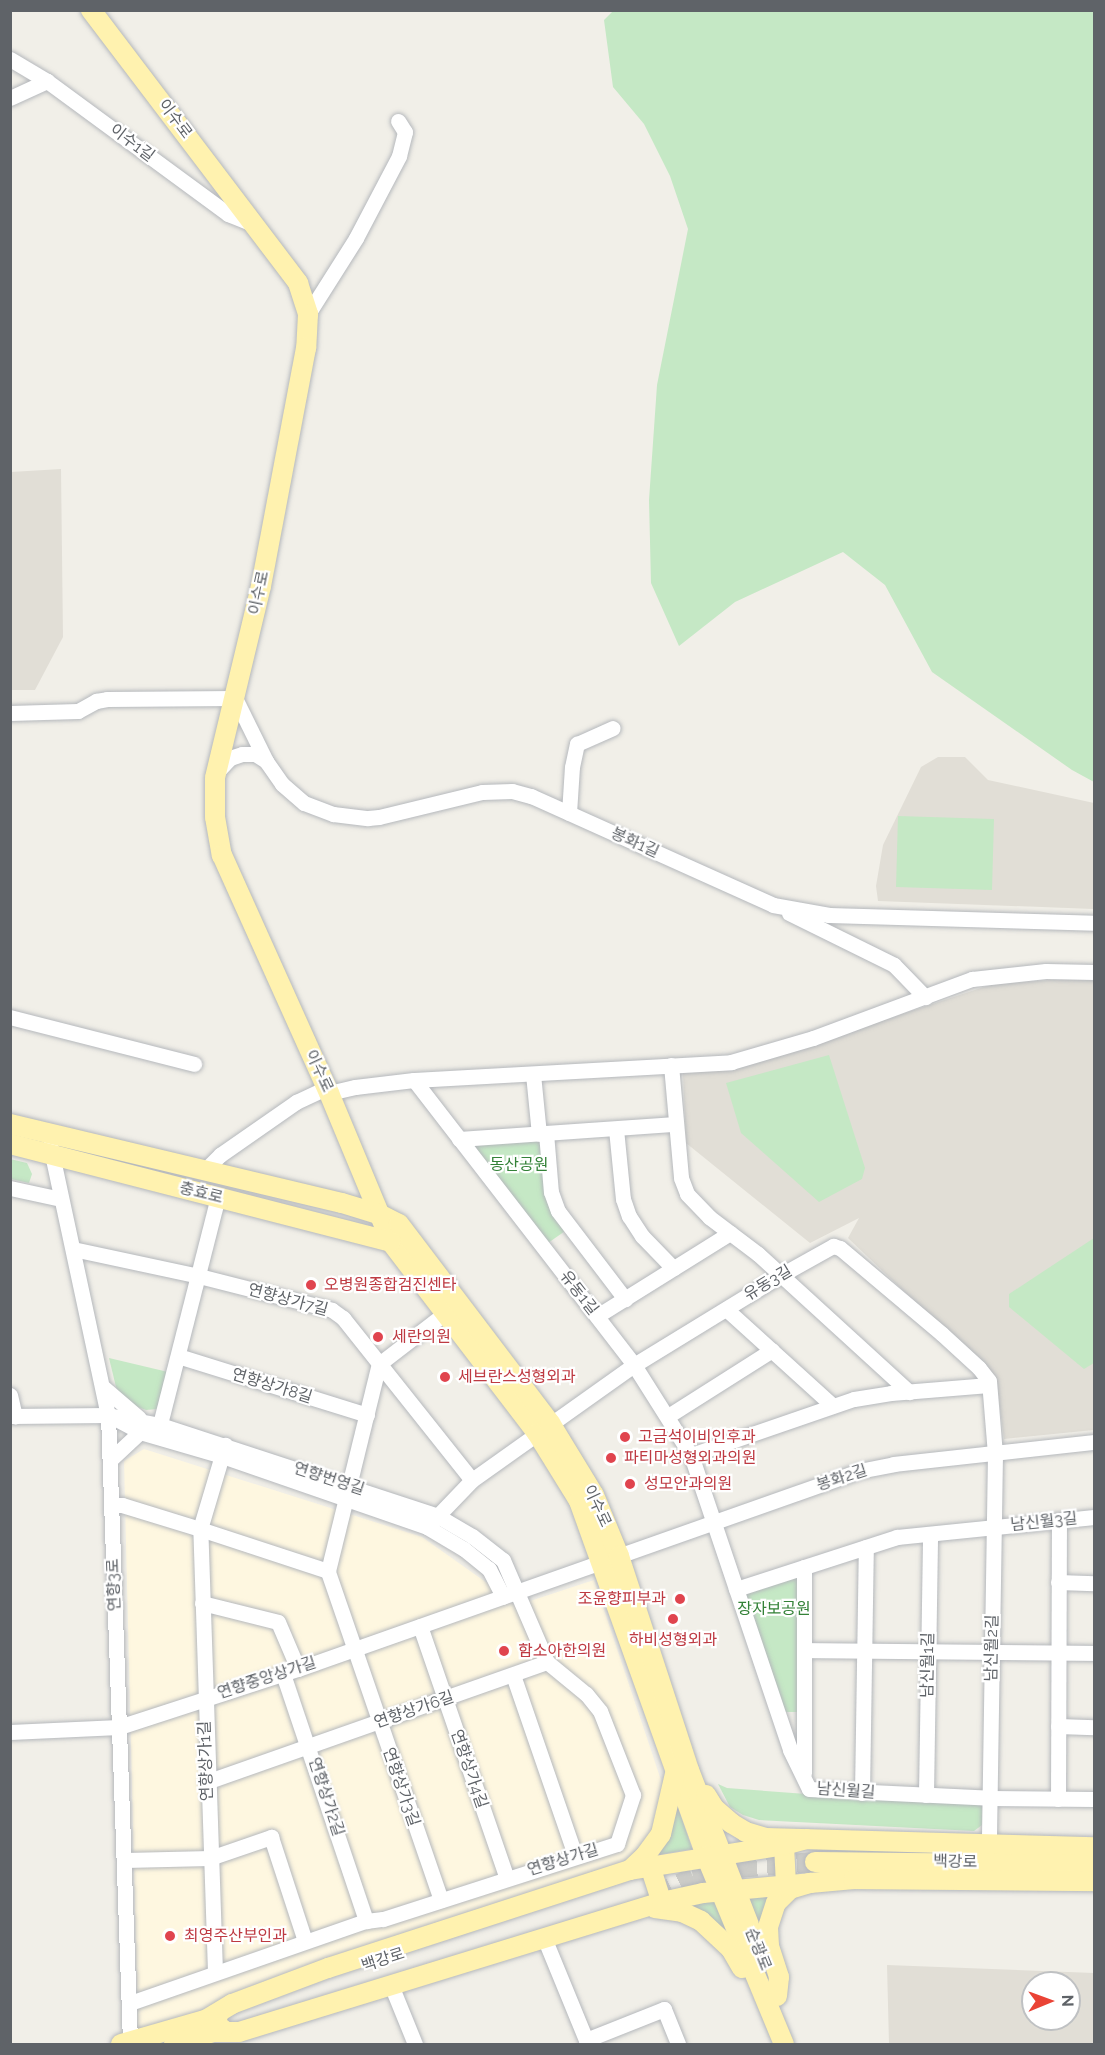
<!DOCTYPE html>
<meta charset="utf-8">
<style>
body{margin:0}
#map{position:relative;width:1105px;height:2055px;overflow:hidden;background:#f1efe8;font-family:Raleway,"Noto Sans KR",sans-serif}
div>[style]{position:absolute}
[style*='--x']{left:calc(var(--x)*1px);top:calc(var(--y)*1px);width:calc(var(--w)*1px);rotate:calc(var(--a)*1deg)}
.commercial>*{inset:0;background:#fef7e0}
.education>*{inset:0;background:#e1ded6}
.green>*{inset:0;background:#c5e8c5}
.major-tunnel>*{height:20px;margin-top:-10px;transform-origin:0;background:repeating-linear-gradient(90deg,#ccccc8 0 20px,transparent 0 30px)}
.roads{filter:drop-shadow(0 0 2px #b5b8bc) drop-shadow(0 0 2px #b5b8bc)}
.minor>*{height:15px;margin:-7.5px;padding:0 7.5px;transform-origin:7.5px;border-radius:7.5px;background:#fff}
.major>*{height:20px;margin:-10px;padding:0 10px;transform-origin:10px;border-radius:10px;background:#fff2af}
.dots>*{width:16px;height:16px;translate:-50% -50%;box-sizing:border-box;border:3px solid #fff;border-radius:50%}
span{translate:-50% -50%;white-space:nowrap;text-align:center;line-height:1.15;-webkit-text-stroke:4.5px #fff;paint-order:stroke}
.street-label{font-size:16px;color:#5f6368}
.park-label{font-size:16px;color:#348238}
.health-label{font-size:16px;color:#be3a42}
.left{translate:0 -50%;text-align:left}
.right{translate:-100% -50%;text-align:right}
.frame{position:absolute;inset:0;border:12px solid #5f6368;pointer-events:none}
.north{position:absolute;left:1021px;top:1971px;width:60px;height:60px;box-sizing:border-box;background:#fff;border:2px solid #bfc1c3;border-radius:50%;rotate:89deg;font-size:16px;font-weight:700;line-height:24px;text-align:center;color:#5f6368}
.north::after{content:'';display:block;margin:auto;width:21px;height:27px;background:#ea4335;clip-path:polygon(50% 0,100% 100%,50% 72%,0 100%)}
</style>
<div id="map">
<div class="commercial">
<div style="clip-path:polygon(144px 1449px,422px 1537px,518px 1605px,594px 1580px,664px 1789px,662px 1815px,648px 1845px,628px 1864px,415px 1931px,138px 2033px,124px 1461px)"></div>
</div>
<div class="education">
<div style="clip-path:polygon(61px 469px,63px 637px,35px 690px,11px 690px,11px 472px)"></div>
<div style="clip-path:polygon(938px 757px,965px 757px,988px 780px,1094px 803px,1094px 909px,878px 901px,876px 886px,883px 845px,921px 767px)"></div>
<div style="clip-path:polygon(1079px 978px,1094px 981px,1094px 1430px,1004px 1439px,996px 1379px,848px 1238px,859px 1218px,810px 1243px,686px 1143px,683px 1073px,736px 1069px,993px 984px)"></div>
<div style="clip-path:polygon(evenodd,887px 1965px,1094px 1973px,1093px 2044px,889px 2044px,887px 1965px,1033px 1983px,1069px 1983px,1069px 2019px,1033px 2019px,1033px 1983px)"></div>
</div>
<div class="green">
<div style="clip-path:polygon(613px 11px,1094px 11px,1094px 782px,1072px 770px,932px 672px,885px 585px,843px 552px,735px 602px,679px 646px,651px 583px,649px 500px,657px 385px,688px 229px,670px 176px,644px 124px,613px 87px,604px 20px)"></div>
<div style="clip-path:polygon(898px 816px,994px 819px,992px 890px,896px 887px)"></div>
<div style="clip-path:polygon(829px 1055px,865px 1168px,862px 1179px,819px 1202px,741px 1133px,726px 1083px)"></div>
<div style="clip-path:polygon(540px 1135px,568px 1229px,548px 1243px,475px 1149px,476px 1140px)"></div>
<div style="clip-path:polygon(10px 1159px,27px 1163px,32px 1174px,29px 1183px,11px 1179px)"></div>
<div style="clip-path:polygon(1094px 1238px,1094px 1363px,1084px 1369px,1009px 1307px,1009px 1294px)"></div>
<div style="clip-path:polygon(109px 1358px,168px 1372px,157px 1409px,146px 1410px,130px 1404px,121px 1396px,116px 1387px)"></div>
<div style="clip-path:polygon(799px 1574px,799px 1712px,785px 1712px,742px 1593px)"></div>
<div style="clip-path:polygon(718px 1784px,727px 1788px,820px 1795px,983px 1803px,982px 1825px,974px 1831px,759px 1820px,743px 1815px,730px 1807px)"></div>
<div style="clip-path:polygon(676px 1801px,692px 1849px,657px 1855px,671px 1834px)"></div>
<div style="clip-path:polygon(771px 1895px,762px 1912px,759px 1930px,747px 1897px)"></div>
<div style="clip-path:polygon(714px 1900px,729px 1936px,685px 1906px)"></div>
</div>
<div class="major-tunnel">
<div style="--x:653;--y:1897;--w:45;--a:-26.6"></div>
<div style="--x:693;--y:1877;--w:45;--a:-11.6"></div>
<div style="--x:737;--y:1868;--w:78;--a:-4.4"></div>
</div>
<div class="roads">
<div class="minor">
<div style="--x:10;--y:59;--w:43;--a:30.7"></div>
<div style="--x:47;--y:81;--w:225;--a:36.3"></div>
<div style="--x:228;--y:214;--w:27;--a:22"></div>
<div style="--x:10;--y:98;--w:41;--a:-24.7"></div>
<div style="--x:308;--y:314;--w:90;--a:-57.7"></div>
<div style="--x:356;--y:238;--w:93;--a:-62.3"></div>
<div style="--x:399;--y:156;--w:25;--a:-76"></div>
<div style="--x:405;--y:132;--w:13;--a:-122"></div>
<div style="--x:10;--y:713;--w:68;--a:-1.7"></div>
<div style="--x:78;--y:711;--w:21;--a:-29"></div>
<div style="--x:96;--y:701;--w:11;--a:-10"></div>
<div style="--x:107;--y:699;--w:128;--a:-0.4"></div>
<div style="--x:235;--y:698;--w:70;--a:63.8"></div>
<div style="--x:266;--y:761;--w:28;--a:55"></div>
<div style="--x:282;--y:784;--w:29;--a:41"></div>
<div style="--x:304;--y:803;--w:31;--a:21"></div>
<div style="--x:333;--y:814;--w:35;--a:7"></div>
<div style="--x:368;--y:818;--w:11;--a:-5"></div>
<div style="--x:379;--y:817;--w:106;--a:-13.6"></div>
<div style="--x:482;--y:792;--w:30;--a:-2"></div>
<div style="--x:512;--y:791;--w:20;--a:15"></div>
<div style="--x:531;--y:796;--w:265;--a:24.2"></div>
<div style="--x:773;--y:905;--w:57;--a:10.1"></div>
<div style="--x:829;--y:915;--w:265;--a:1.7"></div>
<div style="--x:217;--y:772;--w:19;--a:-47"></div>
<div style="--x:230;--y:758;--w:13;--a:-18"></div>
<div style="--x:242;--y:754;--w:13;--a:0"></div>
<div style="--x:255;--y:754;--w:13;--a:32"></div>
<div style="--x:569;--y:813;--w:46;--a:-86.3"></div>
<div style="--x:572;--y:767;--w:24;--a:-78"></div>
<div style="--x:577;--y:744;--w:39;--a:-24"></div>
<div style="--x:789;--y:913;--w:117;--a:26.3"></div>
<div style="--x:894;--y:965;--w:45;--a:45.9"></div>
<div style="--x:10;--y:1017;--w:190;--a:14.3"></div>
<div style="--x:671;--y:1065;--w:113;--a:84.9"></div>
<div style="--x:681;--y:1178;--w:17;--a:69"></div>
<div style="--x:687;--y:1194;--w:32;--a:46"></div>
<div style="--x:709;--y:1217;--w:61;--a:37.1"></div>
<div style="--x:758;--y:1254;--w:205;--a:42.4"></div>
<div style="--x:533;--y:1074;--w:60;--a:84.3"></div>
<div style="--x:414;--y:1080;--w:360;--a:52.3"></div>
<div style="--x:634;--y:1365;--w:107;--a:57.7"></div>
<div style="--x:691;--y:1455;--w:311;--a:71.4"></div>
<div style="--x:790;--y:1750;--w:43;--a:64"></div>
<div style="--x:809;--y:1789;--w:181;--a:2.8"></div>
<div style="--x:990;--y:1798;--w:104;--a:0.6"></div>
<div style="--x:329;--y:1093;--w:27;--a:-13"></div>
<div style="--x:355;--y:1087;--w:59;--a:-6.8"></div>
<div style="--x:414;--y:1080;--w:318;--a:-3.2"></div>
<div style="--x:731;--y:1062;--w:85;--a:-16.3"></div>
<div style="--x:813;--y:1038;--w:170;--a:-20.4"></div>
<div style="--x:972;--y:979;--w:74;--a:-6.2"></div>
<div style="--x:1046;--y:971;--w:48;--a:1.2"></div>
<div style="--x:616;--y:1129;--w:70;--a:84.3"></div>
<div style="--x:623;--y:1199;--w:18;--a:71"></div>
<div style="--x:629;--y:1216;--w:24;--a:57"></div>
<div style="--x:642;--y:1236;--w:45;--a:45.9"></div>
<div style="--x:546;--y:1133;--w:59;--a:85.2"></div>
<div style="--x:551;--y:1192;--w:20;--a:70"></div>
<div style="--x:558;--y:1211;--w:111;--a:52.7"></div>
<div style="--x:459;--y:1139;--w:217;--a:-4"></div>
<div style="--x:50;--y:1145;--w:276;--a:77.9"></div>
<div style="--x:108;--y:1415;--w:626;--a:87.99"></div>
<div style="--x:204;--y:1171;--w:23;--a:-45"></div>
<div style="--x:220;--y:1155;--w:93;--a:-34.9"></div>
<div style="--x:296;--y:1102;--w:33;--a:-25"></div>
<div style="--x:10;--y:1188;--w:52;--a:12.2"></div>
<div style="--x:73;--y:1249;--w:129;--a:12.1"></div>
<div style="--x:199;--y:1276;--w:137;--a:14.3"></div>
<div style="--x:332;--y:1310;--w:14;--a:36"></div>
<div style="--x:343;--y:1318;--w:207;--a:51.5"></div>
<div style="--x:472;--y:1480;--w:65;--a:133.8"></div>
<div style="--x:726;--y:1309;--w:143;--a:42.2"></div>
<div style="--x:597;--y:1316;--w:157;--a:-32"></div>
<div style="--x:178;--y:1356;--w:198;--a:17.3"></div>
<div style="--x:104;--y:1388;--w:46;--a:40.6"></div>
<div style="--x:10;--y:1395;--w:22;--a:77"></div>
<div style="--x:10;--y:1416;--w:98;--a:-0.6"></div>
<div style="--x:108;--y:1415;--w:53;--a:10.9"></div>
<div style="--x:160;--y:1425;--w:290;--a:18.1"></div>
<div style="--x:436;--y:1515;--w:42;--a:30.3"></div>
<div style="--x:472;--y:1536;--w:39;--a:38"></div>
<div style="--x:503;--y:1560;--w:111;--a:66.7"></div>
<div style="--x:547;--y:1662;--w:361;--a:160.6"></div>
<div style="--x:668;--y:1416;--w:123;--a:-32.4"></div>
<div style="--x:116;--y:1419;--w:27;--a:28"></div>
<div style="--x:140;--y:1432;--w:85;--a:16.3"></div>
<div style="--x:222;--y:1456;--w:217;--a:19.1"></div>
<div style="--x:427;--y:1527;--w:43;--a:30.7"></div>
<div style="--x:464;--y:1549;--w:32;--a:39"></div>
<div style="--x:489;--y:1569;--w:31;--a:63"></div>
<div style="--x:158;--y:1432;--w:243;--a:-75.7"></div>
<div style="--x:691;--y:1455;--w:172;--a:-19"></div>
<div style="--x:854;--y:1399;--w:37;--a:-9"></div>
<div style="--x:891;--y:1393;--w:98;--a:-4.7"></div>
<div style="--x:110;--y:1460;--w:41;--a:-43"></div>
<div style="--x:472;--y:1480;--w:199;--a:-35.4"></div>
<div style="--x:634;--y:1365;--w:172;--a:-31.5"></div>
<div style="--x:781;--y:1275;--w:60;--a:-29.1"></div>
<div style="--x:833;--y:1246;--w:7;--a:16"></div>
<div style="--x:840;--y:1248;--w:133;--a:40.1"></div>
<div style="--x:942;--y:1334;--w:50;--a:42.6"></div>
<div style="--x:979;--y:1368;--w:16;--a:52"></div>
<div style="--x:989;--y:1381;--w:73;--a:85.3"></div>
<div style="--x:995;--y:1454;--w:389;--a:90.9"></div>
<div style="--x:111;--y:1505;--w:11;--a:0"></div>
<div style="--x:122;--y:1505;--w:82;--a:17.1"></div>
<div style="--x:200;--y:1529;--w:135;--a:18.2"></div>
<div style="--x:804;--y:1567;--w:206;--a:90"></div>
<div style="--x:1058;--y:1582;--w:36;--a:2"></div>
<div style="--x:736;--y:1589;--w:169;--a:-17.9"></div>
<div style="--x:897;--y:1537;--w:198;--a:-5.8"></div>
<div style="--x:202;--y:1603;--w:78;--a:14"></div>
<div style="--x:278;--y:1622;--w:51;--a:66.9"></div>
<div style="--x:420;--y:1626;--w:267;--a:71"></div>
<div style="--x:804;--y:1650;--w:290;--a:0.6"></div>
<div style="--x:283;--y:1674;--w:261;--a:71.4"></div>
<div style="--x:513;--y:1675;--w:190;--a:71"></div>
<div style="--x:1058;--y:1726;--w:36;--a:2"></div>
<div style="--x:10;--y:1732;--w:109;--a:-2.6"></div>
<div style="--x:119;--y:1727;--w:188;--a:-18"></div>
<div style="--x:298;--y:1669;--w:595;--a:-19.44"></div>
<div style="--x:859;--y:1471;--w:36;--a:-11"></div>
<div style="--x:894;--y:1464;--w:201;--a:-6.3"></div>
<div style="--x:862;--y:1793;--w:246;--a:-89.1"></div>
<div style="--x:926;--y:1795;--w:261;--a:-89.1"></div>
<div style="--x:1058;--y:1799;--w:279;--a:-89.8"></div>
<div style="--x:125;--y:1860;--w:85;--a:-1.3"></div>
<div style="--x:210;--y:1858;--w:65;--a:-19"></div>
<div style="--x:271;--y:1837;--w:109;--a:71.9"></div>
<div style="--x:441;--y:1900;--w:348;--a:-109"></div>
<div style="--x:328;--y:1571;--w:213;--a:-76.2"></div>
<div style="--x:379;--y:1364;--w:82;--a:-37.6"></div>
<div style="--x:545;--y:1940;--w:108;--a:67.7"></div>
<div style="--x:586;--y:2040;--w:84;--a:-21.7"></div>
<div style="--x:664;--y:2009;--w:38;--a:68"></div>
<div style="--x:215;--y:1972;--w:443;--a:-91.9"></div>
<div style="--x:200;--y:1529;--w:88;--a:-73.4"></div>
<div style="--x:391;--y:1985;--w:64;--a:67.9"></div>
<div style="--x:130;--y:2003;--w:250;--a:-19.2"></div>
<div style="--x:366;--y:1921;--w:17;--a:-7"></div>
<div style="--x:383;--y:1919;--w:246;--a:-17.8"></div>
<div style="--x:617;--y:1844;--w:52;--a:-71.9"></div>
<div style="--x:633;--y:1795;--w:90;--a:-111.4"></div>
<div style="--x:600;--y:1711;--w:22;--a:-129"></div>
<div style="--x:586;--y:1694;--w:50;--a:-140.6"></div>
</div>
<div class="major">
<div style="--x:91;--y:10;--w:343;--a:52.8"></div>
<div style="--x:298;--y:283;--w:33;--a:72"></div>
<div style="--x:308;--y:314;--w:34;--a:93"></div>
<div style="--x:306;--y:348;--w:242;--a:100.7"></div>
<div style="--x:261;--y:586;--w:197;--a:103.5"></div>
<div style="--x:215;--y:778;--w:39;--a:90"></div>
<div style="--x:215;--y:817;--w:39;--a:80"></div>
<div style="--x:222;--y:855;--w:261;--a:65.8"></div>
<div style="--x:329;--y:1093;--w:161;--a:67.4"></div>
<div style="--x:391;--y:1242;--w:240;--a:52.6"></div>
<div style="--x:537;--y:1433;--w:80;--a:58.3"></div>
<div style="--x:579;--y:1501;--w:377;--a:70.3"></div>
<div style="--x:706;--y:1856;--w:204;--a:67.5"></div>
<div style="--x:10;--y:1124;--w:341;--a:13.4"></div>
<div style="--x:342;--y:1203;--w:39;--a:17"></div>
<div style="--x:379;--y:1214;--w:22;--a:27"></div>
<div style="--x:399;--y:1224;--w:250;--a:52.8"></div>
<div style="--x:550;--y:1423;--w:84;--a:58.6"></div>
<div style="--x:594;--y:1495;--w:66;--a:67.7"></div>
<div style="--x:619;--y:1556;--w:225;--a:71.9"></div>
<div style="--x:689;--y:1770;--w:166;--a:68.8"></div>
<div style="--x:10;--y:1144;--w:393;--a:14.4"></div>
<div style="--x:706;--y:1795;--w:15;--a:58"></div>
<div style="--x:714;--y:1808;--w:23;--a:41"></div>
<div style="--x:731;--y:1823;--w:17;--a:31"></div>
<div style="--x:746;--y:1832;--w:21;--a:17"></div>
<div style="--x:766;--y:1838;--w:328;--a:1.6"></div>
<div style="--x:784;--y:1845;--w:40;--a:87.1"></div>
<div style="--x:815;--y:1862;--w:279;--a:0.6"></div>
<div style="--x:650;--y:1866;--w:38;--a:72"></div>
<div style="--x:630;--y:1870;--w:21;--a:-43"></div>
<div style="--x:645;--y:1856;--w:27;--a:-54"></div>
<div style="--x:661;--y:1834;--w:62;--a:-76.9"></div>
<div style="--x:655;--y:1908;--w:27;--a:8"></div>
<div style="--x:682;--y:1912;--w:21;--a:25"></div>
<div style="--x:701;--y:1921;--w:41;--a:43"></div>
<div style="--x:731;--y:1949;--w:22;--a:60"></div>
<div style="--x:777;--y:1996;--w:19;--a:-84"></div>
<div style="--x:779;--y:1977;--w:33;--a:-108"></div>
<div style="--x:769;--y:1946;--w:19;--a:-93"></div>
<div style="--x:768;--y:1927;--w:25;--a:-72"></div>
<div style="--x:776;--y:1903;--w:20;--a:-45"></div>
<div style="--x:790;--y:1889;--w:21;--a:-17"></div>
<div style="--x:810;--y:1883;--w:44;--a:-5.2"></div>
<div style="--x:854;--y:1879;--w:240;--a:0.5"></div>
<div style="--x:207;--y:2019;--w:29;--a:-31"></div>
<div style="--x:232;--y:2004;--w:103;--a:-20.6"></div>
<div style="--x:328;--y:1968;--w:318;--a:-18"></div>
<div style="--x:630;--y:1870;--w:156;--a:-9.2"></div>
<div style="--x:784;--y:1845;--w:23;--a:-15"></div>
<div style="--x:211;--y:2032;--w:28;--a:0"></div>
<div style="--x:239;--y:2032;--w:443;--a:-17.1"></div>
<div style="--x:662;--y:1902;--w:42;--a:-12.4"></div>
<div style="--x:703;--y:1893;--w:107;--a:-5.3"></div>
<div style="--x:121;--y:2044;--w:101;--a:-16.1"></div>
<div style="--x:174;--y:2044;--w:51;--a:-17"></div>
</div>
</div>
<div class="dots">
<div style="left:311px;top:1285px;background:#e0444e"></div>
<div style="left:378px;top:1337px;background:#e0444e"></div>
<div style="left:445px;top:1377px;background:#e0444e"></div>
<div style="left:625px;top:1437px;background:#e0444e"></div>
<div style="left:611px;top:1458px;background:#e0444e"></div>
<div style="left:630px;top:1484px;background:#e0444e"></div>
<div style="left:680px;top:1599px;background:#e0444e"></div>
<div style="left:673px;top:1619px;background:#e0444e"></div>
<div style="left:504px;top:1651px;background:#e0444e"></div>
<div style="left:170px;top:1936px;background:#e0444e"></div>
</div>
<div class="street-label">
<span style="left:175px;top:119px;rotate:53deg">이수로</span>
<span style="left:132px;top:143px;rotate:37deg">이수1길</span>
<span style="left:259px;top:593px;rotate:-78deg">이수로</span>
<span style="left:635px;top:843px;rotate:24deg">봉화1길</span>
<span style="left:319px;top:1071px;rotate:65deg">이수로</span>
<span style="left:201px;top:1193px;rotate:14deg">충효로</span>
<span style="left:768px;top:1283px;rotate:-31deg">유동3길</span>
<span style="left:579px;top:1293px;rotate:52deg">유동1길</span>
<span style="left:288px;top:1300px;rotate:15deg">연향상가7길</span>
<span style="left:272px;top:1386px;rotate:17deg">연향상가8길</span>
<span style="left:842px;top:1478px;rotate:-18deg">봉화2길</span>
<span style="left:329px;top:1479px;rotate:18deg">연향번영길</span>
<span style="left:597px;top:1506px;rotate:65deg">이수로</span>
<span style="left:1044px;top:1522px;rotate:-6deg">남신월3길</span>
<span style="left:114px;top:1585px;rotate:-92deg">연향3로</span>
<span style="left:992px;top:1648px;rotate:-89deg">남신월2길</span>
<span style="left:928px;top:1665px;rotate:-89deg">남신월1길</span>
<span style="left:267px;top:1678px;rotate:-18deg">연향중앙상가길</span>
<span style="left:414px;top:1710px;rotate:-19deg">연향상가6길</span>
<span style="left:206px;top:1761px;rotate:-92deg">연향상가1길</span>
<span style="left:469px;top:1769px;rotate:71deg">연향상가4길</span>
<span style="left:401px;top:1787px;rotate:71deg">연향상가3길</span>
<span style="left:846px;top:1791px;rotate:4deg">남신월길</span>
<span style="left:326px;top:1797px;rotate:72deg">연향상가2길</span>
<span style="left:563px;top:1860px;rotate:-17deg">연향상가길</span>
<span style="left:955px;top:1862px;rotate:1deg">백강로</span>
<span style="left:758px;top:1949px;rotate:68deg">순광로</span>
<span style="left:383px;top:1960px;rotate:-18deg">백강로</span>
</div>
<div class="park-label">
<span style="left:519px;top:1165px">동산공원</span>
<span style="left:774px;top:1609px">장자보공원</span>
</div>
<div class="health-label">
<span class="left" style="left:324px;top:1285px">오병원종합검진센타</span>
<span class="left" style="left:392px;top:1337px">세란의원</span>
<span class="left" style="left:458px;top:1377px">세브란스성형외과</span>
<span class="left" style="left:638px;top:1437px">고금석이비인후과</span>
<span class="left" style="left:624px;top:1458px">파티마성형외과의원</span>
<span class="left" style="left:644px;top:1484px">성모안과의원</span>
<span class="right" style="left:666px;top:1599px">조윤향피부과</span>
<span style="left:673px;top:1640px">하비성형외과</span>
<span class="left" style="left:518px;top:1651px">함소아한의원</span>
<span class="left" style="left:184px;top:1936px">최영주산부인과</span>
</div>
<div class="frame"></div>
<div class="north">N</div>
</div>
